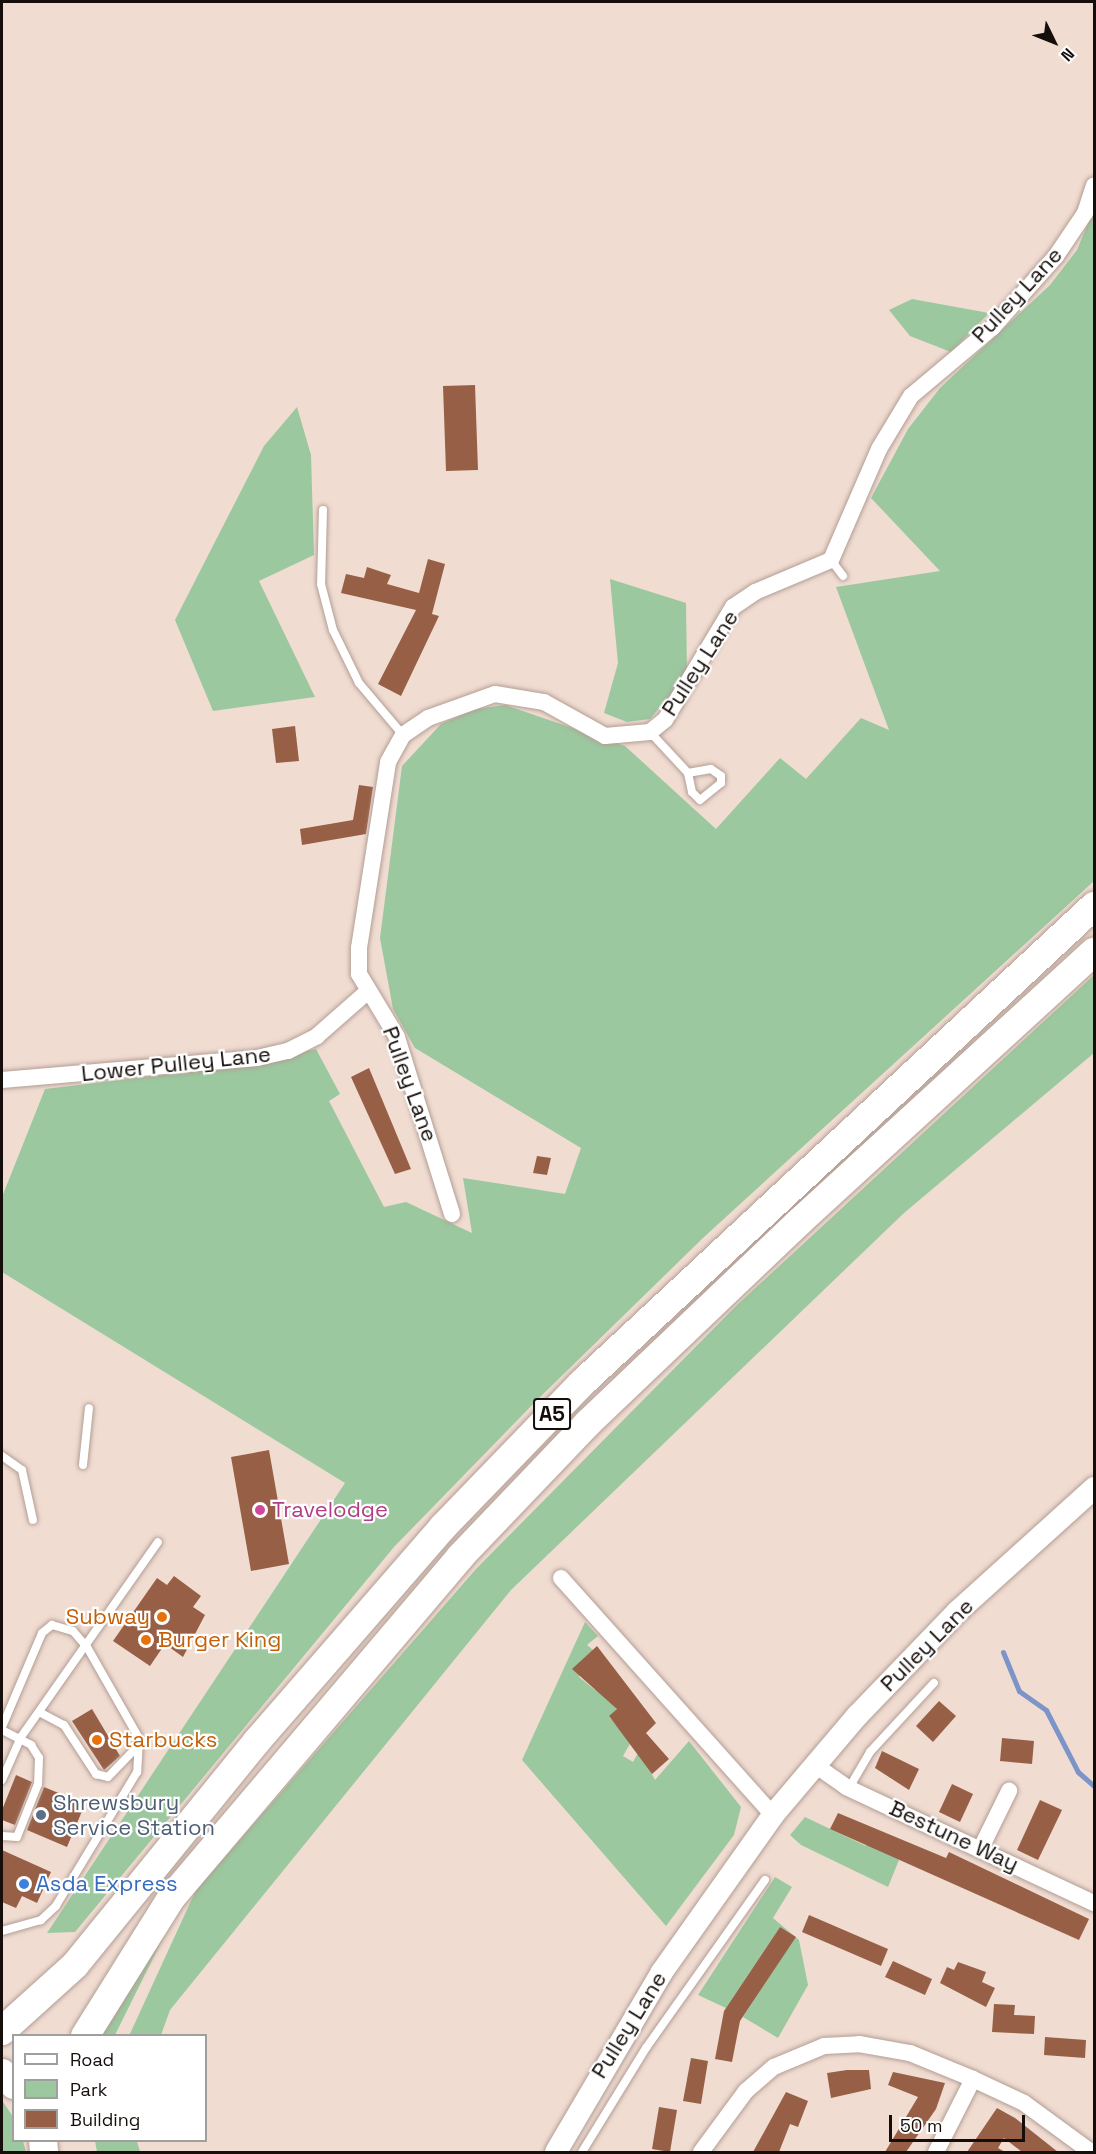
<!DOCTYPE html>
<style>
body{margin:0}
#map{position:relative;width:1096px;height:2154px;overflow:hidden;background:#f1dcd2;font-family:"Space Grotesk",sans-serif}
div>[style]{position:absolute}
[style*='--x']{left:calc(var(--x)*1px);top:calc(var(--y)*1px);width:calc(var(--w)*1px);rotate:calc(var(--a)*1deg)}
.green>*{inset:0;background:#9bc89f}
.stream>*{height:5px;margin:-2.5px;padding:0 2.5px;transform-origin:2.5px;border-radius:2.5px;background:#7c94c8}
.building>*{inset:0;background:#976046}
.roads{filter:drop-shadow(0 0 2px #b29e94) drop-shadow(0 0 2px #b29e94)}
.lane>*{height:8px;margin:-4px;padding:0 4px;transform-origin:4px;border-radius:4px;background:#fff}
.street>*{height:16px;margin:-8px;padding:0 8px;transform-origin:8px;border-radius:8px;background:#fff}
.secondary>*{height:22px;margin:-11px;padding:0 11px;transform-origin:11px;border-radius:11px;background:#fff}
.highway>*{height:28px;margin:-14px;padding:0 14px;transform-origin:14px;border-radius:14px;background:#fff}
.dots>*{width:16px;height:16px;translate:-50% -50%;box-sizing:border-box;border:3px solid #fff;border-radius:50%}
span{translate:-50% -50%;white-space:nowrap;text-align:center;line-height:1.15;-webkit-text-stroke:4.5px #fff;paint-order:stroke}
.shield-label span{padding:2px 4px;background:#fff;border:2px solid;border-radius:4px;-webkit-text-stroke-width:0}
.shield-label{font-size:21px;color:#150e0b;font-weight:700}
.street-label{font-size:22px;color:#150e0b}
.hotel-label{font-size:22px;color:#b23c85}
.left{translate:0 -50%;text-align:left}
.food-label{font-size:22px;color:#c56008}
.right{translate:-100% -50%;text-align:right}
.service-label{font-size:22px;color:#4e5e75}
.shop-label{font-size:22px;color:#366cbe}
.frame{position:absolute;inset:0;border:3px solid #150e0b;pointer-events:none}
.legend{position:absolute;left:12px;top:2034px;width:195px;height:108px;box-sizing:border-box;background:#fff;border:2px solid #a19f9d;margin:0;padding:8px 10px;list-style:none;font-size:18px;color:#150e0b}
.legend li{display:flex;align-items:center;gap:12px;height:30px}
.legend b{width:30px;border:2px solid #a19f9d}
.north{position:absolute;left:1024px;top:12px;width:60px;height:60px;-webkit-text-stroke:4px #fff;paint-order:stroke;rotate:133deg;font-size:16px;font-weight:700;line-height:24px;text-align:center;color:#150e0b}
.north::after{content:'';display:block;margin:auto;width:21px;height:27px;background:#150e0b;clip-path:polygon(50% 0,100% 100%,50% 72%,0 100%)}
.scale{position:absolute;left:889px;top:2115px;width:136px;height:27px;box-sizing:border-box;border:3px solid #150e0b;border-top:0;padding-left:8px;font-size:18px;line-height:21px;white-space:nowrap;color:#150e0b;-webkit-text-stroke:4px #fff;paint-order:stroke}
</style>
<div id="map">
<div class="green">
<div style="clip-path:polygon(1094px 209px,1094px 881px,704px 1237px,536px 1401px,394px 1547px,75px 1932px,47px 1933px,345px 1483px,2px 1272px,2px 1197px,45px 1089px,245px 1065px,316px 1049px,340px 1094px,329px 1101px,384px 1207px,406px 1202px,472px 1233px,463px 1178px,565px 1194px,581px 1148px,415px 1048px,393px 1009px,380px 938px,402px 766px,441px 724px,476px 709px,505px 705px,625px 746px,716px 829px,780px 758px,806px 779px,861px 718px,889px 730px,836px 587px,940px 571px,871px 498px,908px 429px,940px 388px,1050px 285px,1077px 250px)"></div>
<div style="clip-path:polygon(912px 299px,989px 313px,951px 352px,910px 336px,889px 310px)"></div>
<div style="clip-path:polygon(297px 407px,311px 455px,314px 555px,259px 581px,315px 697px,213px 711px,175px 620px,264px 446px)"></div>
<div style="clip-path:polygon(610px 579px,686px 603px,687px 675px,650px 719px,627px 722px,604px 713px,618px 663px)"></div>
<div style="clip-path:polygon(1094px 975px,1094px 1053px,904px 1213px,511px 1590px,170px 2010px,161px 2035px,129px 2036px,196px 1890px,476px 1569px,736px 1306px)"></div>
<div style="clip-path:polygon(585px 1622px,598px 1636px,587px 1645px,593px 1650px,579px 1677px,595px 1690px,601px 1685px,617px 1709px,609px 1717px,631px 1742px,623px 1756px,633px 1762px,639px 1751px,655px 1780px,689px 1741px,741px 1807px,734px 1835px,666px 1926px,522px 1760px)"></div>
<div style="clip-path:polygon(805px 1817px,866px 1846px,869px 1841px,899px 1860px,888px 1887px,801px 1845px,790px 1835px)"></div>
<div style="clip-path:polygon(775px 1877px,792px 1887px,773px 1918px,799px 1940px,808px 1985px,778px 2038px,743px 2017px,792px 1942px,780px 1927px,726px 2008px,698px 1995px)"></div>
<div style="clip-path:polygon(166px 1932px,115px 2035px,101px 2036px)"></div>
<div style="clip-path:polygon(2px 2100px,13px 2117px,14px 2140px,23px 2141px,26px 2152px,2px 2152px)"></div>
<div style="clip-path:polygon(95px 2141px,137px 2141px,140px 2152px,97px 2152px)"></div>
</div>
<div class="stream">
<div style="--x:1003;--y:1652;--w:42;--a:67.7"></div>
<div style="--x:1019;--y:1691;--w:33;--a:35"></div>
<div style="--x:1046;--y:1710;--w:70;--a:62.7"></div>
<div style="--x:1078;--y:1772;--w:21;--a:41"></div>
</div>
<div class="building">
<div style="clip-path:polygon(475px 385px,478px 470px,446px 471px,443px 386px)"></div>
<div style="clip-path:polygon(428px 559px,445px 564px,432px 614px,439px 616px,401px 696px,378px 684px,416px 610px,341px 593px,346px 574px,364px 578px,367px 567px,391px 575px,387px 584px,419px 593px)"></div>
<div style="clip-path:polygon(295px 726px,299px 761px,276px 763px,272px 729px)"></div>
<div style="clip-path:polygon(359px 785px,373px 787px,366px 834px,302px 845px,300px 829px,353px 820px)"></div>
<div style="clip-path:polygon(369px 1068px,411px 1169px,395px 1174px,351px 1077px)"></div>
<div style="clip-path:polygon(537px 1156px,551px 1158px,547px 1175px,533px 1173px)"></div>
<div style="clip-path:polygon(269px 1450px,289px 1564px,251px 1571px,231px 1457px)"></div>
<div style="clip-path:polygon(174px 1576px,201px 1596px,193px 1607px,205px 1615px,183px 1657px,165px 1644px,150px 1666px,113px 1641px,157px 1578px,167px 1585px)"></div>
<div style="clip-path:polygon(597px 1646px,656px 1723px,646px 1733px,669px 1759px,652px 1774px,609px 1716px,617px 1709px,572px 1669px)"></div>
<div style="clip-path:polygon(939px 1701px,956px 1716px,933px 1742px,916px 1726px)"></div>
<div style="clip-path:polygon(92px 1709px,120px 1756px,104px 1770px,72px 1721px)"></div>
<div style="clip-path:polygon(1002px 1738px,1034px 1741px,1032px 1764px,1000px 1761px)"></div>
<div style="clip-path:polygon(882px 1751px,919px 1769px,909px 1790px,875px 1768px)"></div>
<div style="clip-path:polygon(16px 1775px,32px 1782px,15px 1825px,2px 1820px,2px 1810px)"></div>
<div style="clip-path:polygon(952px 1784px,973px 1794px,960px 1822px,939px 1812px)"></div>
<div style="clip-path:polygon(44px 1787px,85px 1804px,67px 1847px,27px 1830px)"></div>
<div style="clip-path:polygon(1040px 1800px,1062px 1810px,1038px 1860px,1017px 1850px)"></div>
<div style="clip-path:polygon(838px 1813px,946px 1858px,949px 1852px,1089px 1919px,1079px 1940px,830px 1829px)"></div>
<div style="clip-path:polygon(2px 1850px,51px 1872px,37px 1903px,22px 1896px,16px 1908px,2px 1902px)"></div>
<div style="clip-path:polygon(809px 1915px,888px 1949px,881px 1966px,802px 1932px)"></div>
<div style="clip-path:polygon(780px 1927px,796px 1937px,740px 2021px,732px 2062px,715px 2059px,724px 2011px)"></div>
<div style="clip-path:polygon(893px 1961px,932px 1979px,925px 1995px,885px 1977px)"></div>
<div style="clip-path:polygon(958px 1962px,986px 1972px,982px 1982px,995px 1988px,986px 2007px,940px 1983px,947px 1967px,954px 1970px)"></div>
<div style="clip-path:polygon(994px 2004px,1015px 2005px,1014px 2015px,1035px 2016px,1034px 2034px,992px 2032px)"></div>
<div style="clip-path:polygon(1045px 2037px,1086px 2040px,1085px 2058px,1044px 2055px)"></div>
<div style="clip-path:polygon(691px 2058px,708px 2061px,701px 2104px,683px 2101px)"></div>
<div style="clip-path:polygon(847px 2070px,869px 2070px,871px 2089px,831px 2098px,827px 2073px)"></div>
<div style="clip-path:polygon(893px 2072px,945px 2083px,936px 2109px,906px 2152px,885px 2152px,918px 2097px,888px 2085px)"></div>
<div style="clip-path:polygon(786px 2092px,808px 2101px,798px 2127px,790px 2124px,779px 2152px,753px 2152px)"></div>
<div style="clip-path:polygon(659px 2107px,677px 2110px,670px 2152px,652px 2149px)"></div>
<div style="clip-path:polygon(997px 2108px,1015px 2118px,1058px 2152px,1022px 2152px,1004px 2138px,998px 2148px,1005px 2152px,967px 2152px)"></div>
</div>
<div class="roads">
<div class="lane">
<div style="--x:323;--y:510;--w:74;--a:91.5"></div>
<div style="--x:321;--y:584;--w:48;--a:75.4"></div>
<div style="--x:333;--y:630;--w:59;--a:63.9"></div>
<div style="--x:359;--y:683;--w:68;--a:49.8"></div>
<div style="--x:831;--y:560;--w:20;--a:53"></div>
<div style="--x:650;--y:732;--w:56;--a:47.2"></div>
<div style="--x:688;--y:773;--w:23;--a:-10"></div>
<div style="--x:711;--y:769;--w:12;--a:35"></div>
<div style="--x:721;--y:776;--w:7;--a:90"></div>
<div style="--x:721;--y:783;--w:27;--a:141"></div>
<div style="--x:700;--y:800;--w:11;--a:-135"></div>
<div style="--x:692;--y:792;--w:19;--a:-102"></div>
<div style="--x:2;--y:1456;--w:24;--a:35"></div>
<div style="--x:22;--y:1470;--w:51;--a:77.6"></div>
<div style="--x:83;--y:1465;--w:57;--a:-84"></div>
<div style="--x:41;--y:1713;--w:26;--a:28"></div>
<div style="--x:64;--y:1725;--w:59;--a:56.9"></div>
<div style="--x:96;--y:1774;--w:12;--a:14"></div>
<div style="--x:108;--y:1777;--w:42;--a:-46"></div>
<div style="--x:2;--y:1727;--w:102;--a:-66.9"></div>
<div style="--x:42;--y:1633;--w:13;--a:-39"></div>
<div style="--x:52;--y:1625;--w:22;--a:16"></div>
<div style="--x:73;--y:1631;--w:21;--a:49"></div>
<div style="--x:87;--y:1647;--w:105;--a:60.3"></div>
<div style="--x:139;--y:1738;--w:34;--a:93"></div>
<div style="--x:137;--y:1772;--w:157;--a:121.2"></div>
<div style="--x:56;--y:1906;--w:21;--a:137"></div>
<div style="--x:41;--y:1920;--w:41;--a:164.2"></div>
<div style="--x:2;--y:1730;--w:33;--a:27"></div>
<div style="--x:31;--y:1745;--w:15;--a:58"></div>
<div style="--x:39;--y:1758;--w:26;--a:92"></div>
<div style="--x:38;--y:1784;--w:57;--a:111.6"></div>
<div style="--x:17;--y:1837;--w:15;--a:-176"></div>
<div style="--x:2;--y:1780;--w:47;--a:-66.2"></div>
<div style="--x:21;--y:1737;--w:238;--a:-54.9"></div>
<div style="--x:849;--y:1788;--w:42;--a:-59.7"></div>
<div style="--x:870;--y:1752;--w:94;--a:-47.2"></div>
<div style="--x:582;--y:2152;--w:122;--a:-58.4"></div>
<div style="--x:646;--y:2048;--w:206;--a:-54.7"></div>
</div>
<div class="street">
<div style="--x:2;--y:1080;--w:256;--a:-4.9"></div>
<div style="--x:257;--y:1058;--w:32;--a:-13"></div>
<div style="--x:288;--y:1051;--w:33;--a:-27"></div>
<div style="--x:317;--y:1036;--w:65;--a:-41.3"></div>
<div style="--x:452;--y:1214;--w:185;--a:-107.3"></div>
<div style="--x:397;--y:1037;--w:74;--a:-121.1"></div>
<div style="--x:359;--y:974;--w:26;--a:-90"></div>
<div style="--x:359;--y:948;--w:188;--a:-81.1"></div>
<div style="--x:388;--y:762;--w:31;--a:-61"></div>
<div style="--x:403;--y:735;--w:30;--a:-34"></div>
<div style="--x:428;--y:718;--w:71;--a:-19.7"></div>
<div style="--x:495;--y:694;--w:50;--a:9.3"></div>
<div style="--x:544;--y:702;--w:70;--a:29.1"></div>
<div style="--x:605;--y:736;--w:45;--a:-5.1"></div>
<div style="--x:650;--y:732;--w:19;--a:-39"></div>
<div style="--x:665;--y:720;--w:132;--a:-59"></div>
<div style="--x:733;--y:607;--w:27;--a:-34"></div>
<div style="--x:755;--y:592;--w:82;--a:-22.8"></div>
<div style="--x:831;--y:560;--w:121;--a:-66.6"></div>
<div style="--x:879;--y:449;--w:62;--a:-58.9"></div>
<div style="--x:911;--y:396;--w:107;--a:-40.1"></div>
<div style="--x:993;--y:327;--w:95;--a:-48.4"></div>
<div style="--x:1056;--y:256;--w:52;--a:-56"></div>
<div style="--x:1085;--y:213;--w:29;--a:-72"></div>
<div style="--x:561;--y:1578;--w:318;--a:48.2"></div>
<div style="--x:815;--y:1765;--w:38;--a:35"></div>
<div style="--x:846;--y:1787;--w:274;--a:25.1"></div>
<div style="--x:981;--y:1848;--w:64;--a:-63.8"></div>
<div style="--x:701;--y:2152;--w:76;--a:-53.6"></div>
<div style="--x:746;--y:2091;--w:37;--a:-41"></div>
<div style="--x:774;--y:2067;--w:54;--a:-22.8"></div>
<div style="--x:824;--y:2046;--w:35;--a:-3"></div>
<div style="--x:859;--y:2044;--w:52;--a:10"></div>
<div style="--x:910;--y:2053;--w:68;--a:22.4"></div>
<div style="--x:973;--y:2079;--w:56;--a:25.2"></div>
<div style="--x:1024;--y:2103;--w:83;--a:36.2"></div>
<div style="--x:936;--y:2152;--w:82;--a:-63.1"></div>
</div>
<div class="secondary">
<div style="--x:556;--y:2152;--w:209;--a:-59.5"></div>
<div style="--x:662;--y:1972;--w:192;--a:-54.7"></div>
<div style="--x:773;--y:1815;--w:130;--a:-49.7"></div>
<div style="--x:857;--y:1716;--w:144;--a:-46.1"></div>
<div style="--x:957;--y:1612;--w:185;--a:-42.1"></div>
</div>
<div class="highway">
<div style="--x:2;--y:2031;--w:98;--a:-42.1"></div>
<div style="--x:75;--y:1965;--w:289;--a:-50.9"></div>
<div style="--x:257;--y:1741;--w:284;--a:-49"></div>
<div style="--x:443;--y:1527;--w:200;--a:-46"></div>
<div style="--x:582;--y:1383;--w:700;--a:-42.97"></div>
<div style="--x:85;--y:2036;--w:164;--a:-58"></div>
<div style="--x:172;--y:1897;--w:446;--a:-49.7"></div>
<div style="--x:460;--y:1557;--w:185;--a:-46.3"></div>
<div style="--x:588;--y:1423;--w:291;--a:-43.6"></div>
<div style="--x:799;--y:1222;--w:400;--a:-42.5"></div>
<div style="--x:2;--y:2073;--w:17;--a:45"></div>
<div style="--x:43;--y:2140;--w:12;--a:85"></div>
</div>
</div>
<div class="dots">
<div style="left:260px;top:1510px;background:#d1479c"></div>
<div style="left:162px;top:1617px;background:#e8710a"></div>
<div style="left:146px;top:1640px;background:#e8710a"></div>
<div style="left:97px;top:1740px;background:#e8710a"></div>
<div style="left:41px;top:1815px;background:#5c6f8a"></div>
<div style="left:24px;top:1884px;background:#3f7fe0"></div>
</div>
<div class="shield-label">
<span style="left:552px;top:1414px">A5</span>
</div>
<div class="street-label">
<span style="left:1017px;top:295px;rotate:-47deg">Pulley Lane</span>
<span style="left:700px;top:663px;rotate:-57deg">Pulley Lane</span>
<span style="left:176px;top:1064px;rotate:-6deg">Lower Pulley Lane</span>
<span style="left:410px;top:1084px;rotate:70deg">Pulley Lane</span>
<span style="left:927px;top:1645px;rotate:-45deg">Pulley Lane</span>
<span style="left:954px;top:1836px;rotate:25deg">Bestune Way</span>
<span style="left:629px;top:2025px;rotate:-58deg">Pulley Lane</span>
</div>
<div class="hotel-label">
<span class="left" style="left:272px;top:1510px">Travelodge</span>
</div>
<div class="food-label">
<span class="right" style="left:150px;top:1617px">Subway</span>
<span class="left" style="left:158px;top:1640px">Burger King</span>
<span class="left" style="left:109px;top:1740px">Starbucks</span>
</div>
<div class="service-label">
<span class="left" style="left:53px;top:1815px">Shrewsbury<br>Service Station</span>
</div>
<div class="shop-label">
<span class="left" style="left:36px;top:1884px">Asda Express</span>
</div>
<div class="frame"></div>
<ul class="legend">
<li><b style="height:8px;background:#fff"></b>Road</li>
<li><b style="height:16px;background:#9bc89f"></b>Park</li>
<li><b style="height:16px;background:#976046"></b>Building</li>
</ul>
<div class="north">N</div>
<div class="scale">50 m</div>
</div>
